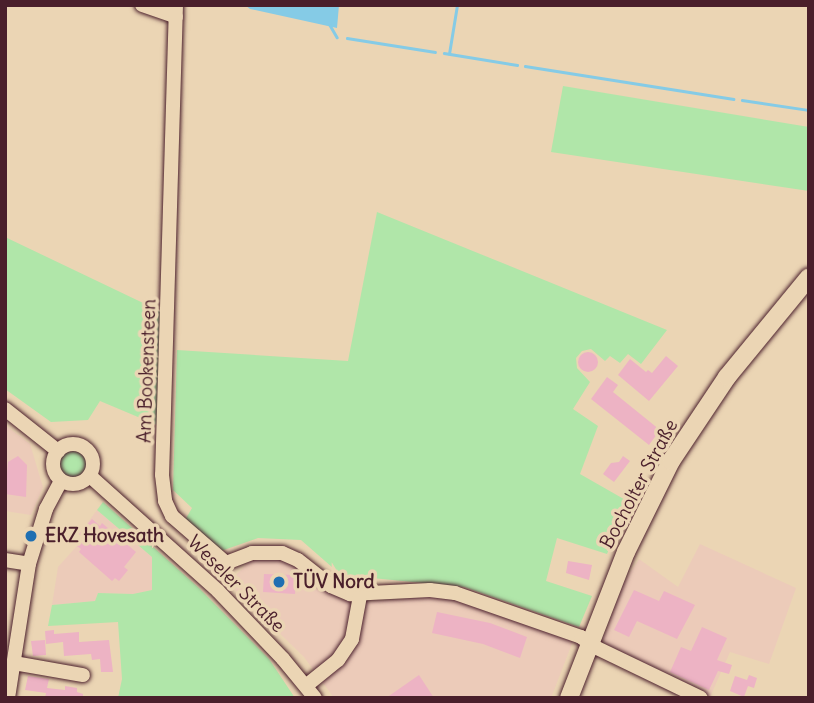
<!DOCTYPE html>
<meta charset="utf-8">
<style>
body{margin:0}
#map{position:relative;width:814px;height:703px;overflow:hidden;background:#ebd5b4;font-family:Delius,sans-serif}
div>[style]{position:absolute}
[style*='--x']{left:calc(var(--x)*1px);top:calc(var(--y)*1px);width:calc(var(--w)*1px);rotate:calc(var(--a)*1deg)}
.built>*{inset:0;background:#eccbb9}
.green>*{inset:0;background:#b0e6a9}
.round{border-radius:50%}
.water>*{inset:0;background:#85cbe6}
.stream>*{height:2.5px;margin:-1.25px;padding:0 1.25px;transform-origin:1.25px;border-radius:1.25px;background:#85cbe6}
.building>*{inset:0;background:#edb3c4}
.roads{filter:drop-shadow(0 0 2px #4a1f2b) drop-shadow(0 0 2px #4a1f2b)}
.minor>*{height:14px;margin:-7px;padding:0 7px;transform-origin:7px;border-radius:7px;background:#ebd5b4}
.minor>.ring{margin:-7px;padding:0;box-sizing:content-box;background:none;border:14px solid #ebd5b4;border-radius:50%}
.major>*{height:18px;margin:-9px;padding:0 9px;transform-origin:9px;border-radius:9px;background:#ebd5b4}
.dots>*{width:19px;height:19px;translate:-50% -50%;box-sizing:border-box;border:4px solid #ebd5b4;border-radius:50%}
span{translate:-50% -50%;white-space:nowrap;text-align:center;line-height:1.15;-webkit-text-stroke:7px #ebd5b4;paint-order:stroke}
.street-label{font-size:19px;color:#4a1f2b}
.poi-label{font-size:19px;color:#4a1f2b;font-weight:700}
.left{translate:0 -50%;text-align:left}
.frame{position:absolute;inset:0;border:7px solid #4a1f2b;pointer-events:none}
</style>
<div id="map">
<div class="built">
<div style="clip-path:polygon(5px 425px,30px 444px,43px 487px,31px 515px,5px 511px)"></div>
<div style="clip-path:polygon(97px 510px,152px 557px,152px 590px,133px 594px,98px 593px,95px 601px,52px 605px,58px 567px,84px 538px,79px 534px)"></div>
<div style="clip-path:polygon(700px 544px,796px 588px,769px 664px,730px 652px,710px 697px,607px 646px,603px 639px,623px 584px,639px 559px,678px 587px)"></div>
<div style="clip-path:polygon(272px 557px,291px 562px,343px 599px,370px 602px,434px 596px,454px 599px,573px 641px,551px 698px,334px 698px,304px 657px,228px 583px,251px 560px)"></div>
</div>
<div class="green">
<div style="clip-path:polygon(563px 86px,809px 127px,809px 191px,551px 152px)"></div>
<div style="clip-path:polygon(377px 212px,667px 330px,641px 364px,628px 354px,620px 363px,610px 356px,605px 361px,591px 349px,582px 351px,576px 358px,577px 368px,590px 382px,573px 409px,598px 426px,580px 474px,629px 502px,607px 554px,557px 538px,546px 581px,592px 596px,579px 627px,464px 587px,341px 575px,301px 540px,258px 538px,221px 551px,185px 520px,192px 508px,173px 490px,177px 350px,348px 361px)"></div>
<div style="clip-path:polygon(5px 237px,162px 312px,157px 425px,100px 401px,88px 420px,51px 422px,5px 389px)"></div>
<div class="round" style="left:60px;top:451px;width:26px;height:26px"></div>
<div style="clip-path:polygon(103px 502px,199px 588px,269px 659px,295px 698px,118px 698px,122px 679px,118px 622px,48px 626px,52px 605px,95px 601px,98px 593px,133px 594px,152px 590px,152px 557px,97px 510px)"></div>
</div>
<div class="water">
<div style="clip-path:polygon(245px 5px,339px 5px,337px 28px,250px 9px)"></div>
</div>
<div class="stream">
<div style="--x:330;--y:25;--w:14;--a:60"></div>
<div style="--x:347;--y:38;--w:89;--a:9"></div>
<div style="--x:444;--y:53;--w:74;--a:9.3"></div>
<div style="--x:449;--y:54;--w:50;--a:-80.7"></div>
<div style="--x:525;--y:66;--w:211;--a:9"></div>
<div style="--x:742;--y:100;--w:68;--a:8.5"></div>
</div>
<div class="building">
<div class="round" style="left:578px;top:352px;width:20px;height:20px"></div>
<div style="clip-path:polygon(666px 356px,678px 366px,649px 401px,618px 375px,630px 359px,646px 372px,648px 370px,652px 373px)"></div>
<div style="clip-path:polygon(607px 377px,618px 385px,613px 392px,660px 430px,649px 445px,591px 399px)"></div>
<div style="clip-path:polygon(18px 456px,27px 465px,26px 497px,5px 494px,8px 462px)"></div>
<div style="clip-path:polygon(623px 456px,630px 461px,614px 482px,603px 474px,611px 463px,619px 462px)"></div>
<div style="clip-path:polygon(92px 519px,100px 526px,102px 523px,136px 552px,124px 567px,128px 570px,119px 581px,115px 578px,112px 581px,79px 552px,81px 549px,77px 546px,84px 538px,79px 534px)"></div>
<div style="clip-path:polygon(568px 561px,592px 565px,589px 580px,566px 573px)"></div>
<div style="clip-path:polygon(264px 574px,296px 575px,295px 594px,263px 592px)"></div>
<div style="clip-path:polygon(634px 590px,659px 601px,664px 591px,695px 605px,677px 639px,637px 621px,629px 637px,614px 630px)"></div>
<div style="clip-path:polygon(437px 612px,490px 623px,527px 637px,520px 658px,483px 644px,432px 633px)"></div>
<div style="clip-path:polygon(702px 627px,727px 638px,717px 660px,732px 665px,729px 674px,718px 671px,709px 690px,670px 672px,681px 647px,691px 651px)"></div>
<div style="clip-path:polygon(54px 630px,54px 634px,79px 632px,79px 642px,109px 640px,113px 672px,101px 672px,100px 659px,92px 660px,91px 654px,64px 656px,63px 642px,46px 644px,45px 631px)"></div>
<div style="clip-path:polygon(45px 640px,46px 655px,33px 656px,31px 641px)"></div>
<div style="clip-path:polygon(419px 675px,434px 698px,386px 698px)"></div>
<div style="clip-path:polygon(749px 675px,757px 678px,754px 688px,748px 686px,744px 697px,730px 691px,735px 676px,747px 680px)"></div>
<div style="clip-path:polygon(28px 676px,49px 679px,47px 688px,65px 690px,65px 686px,77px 688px,77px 692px,83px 694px,83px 698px,45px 698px,46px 693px,25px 690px)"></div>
</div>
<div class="roads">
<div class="minor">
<div style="--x:142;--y:5;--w:36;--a:19"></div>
<div style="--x:176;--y:5;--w:470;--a:91.7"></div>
<div style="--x:162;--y:475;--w:26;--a:83"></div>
<div style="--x:165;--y:501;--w:17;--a:65"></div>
<div style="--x:172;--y:516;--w:72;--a:41"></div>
<div style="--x:226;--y:563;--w:28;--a:-21"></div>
<div style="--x:252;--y:553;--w:30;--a:0"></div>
<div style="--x:282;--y:553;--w:17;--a:24"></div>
<div style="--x:298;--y:560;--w:42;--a:38.2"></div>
<div style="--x:331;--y:586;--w:21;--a:23"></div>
<div style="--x:350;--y:594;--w:80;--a:-2.9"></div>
<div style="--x:430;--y:590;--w:25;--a:7"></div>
<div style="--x:455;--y:593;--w:133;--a:19.2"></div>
<div style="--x:581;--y:637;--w:19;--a:35"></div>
<div style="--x:597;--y:648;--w:115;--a:25.7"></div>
<div style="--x:5;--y:409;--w:68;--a:38.4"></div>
<div class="ring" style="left:53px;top:444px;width:26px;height:26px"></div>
<div style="--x:90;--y:476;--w:172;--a:41.9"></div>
<div style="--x:218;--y:591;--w:94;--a:46.3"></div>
<div style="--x:283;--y:659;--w:50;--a:50.6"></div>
<div style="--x:5;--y:560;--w:24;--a:9"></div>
<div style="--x:14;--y:663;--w:70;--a:9.9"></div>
<div style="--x:307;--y:685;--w:40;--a:-39"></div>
<div style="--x:338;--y:660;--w:25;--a:-56"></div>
<div style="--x:352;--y:639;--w:44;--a:-79.5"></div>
<div style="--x:8;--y:698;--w:136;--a:-81.1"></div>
<div style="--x:29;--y:564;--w:58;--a:-72.8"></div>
<div style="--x:46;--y:509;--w:32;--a:-62"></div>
</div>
<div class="major">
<div style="--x:569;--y:698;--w:157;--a:-68.7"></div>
<div style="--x:626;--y:552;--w:102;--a:-63.7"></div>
<div style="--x:671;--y:461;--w:101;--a:-56.3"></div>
<div style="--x:727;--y:377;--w:129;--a:-50.6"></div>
</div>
</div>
<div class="dots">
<div style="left:31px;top:536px;background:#1f6fb2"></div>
<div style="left:279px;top:582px;background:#1f6fb2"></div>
</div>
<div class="street-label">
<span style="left:147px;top:371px;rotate:-88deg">Am Bookensteen</span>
<span style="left:639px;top:484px;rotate:-62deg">Bocholter Straße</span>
<span style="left:236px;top:584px;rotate:45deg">Weseler Straße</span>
</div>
<div class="poi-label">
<span class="left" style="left:45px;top:536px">EKZ Hovesath</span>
<span class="left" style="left:293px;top:582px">TÜV Nord</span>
</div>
<div class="frame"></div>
</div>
